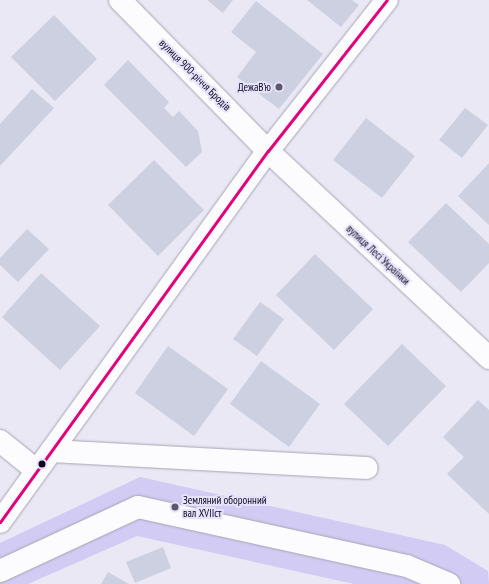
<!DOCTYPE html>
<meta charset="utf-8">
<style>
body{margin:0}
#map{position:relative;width:489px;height:584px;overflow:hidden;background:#eae8f5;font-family:"PT Sans Narrow",sans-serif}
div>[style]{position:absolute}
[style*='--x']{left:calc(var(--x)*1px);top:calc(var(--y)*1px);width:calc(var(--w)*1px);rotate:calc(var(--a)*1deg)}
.green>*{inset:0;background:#d2cbf3}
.building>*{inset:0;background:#cdd0e0}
.roads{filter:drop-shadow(0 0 1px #a7a4b4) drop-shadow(0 0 1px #a7a4b4)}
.minor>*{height:22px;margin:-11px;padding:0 11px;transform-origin:11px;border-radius:11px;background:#fcfcfe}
.bus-1>*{height:3px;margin:-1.5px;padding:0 1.5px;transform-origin:1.5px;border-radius:1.5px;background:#e5007d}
.dots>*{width:11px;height:11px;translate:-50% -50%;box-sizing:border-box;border:2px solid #e6e2fb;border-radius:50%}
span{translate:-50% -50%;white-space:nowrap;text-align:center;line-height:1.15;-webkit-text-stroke:4px #e6e2fb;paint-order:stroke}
.street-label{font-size:11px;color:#0f0a1f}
.poi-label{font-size:11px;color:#0f0a1f}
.right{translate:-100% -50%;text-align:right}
.left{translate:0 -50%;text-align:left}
</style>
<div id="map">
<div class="green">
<div style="clip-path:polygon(140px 477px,445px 545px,488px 571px,489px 584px,354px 584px,137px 536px,28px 584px,0 584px,0 543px)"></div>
</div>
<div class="building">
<div style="clip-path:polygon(207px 0,233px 0,223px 13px)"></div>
<div style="clip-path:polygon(307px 0,352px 0,359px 5px,341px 27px)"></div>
<div style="clip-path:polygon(256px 1px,323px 54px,279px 109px,237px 77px,256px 52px,231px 32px)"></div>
<div style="clip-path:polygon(54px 15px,97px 59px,55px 101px,11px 57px)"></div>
<div style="clip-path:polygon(128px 60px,169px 102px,164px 108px,173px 117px,179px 111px,198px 131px,202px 152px,186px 167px,104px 85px)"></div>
<div style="clip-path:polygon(32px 89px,54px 108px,0 166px,0 124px)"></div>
<div style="clip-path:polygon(465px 108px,488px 125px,462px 158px,439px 140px)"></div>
<div style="clip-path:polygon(366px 118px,415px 156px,382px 198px,333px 160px)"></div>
<div style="clip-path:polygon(154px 160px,204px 210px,158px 256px,108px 205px)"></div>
<div style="clip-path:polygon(489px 163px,489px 225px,458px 196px)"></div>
<div style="clip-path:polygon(446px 203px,489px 244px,489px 263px,461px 292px,408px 242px)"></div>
<div style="clip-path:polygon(27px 229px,49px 249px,18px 282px,0 265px,0 258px)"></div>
<div style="clip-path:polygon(315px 254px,373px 309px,334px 350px,276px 295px)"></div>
<div style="clip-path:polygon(41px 273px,100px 326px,60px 370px,2px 317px)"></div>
<div style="clip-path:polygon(260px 302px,284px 319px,257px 356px,233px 339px)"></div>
<div style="clip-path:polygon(402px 344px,446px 386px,388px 446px,344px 404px)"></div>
<div style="clip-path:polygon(168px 346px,228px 389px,194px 436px,135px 393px)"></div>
<div style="clip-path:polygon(261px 361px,320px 404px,289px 447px,230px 404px)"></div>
<div style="clip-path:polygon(478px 400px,489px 410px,489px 514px,447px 474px,464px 457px,443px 437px)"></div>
<div style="clip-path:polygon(163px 547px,171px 568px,135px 583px,126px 562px)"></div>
<div style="clip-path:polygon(108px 572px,129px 584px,101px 584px)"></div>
</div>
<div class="roads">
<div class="minor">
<div style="--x:120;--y:0;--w:211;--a:45.6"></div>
<div style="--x:268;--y:151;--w:303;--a:43.1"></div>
<div style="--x:0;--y:441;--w:46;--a:38.9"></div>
<div style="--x:51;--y:451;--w:316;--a:3.1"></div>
<div style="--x:0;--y:522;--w:458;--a:-54.2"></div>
<div style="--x:268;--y:151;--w:192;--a:-51.8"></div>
<div style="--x:0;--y:571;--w:152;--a:-24.9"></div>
<div style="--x:138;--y:507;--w:275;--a:12.4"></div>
<div style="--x:407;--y:566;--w:46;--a:23.2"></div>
</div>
</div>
<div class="bus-1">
<div style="--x:0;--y:522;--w:458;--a:-54.2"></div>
<div style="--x:268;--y:151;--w:192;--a:-51.8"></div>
</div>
<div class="dots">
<div style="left:279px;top:87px;background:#5c586a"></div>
<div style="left:42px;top:464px;background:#0f0a1f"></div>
<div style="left:175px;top:507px;background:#5c586a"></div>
</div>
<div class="street-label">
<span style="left:195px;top:75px;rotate:45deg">вулиця 900-річчя Бродів</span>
<span style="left:378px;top:255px;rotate:43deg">вулиця Лесі Українки</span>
</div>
<div class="poi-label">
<span class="right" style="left:271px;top:87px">ДежаВ’ю</span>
<span class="left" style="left:183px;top:507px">Земляний оборонний<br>вал XVIIст</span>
</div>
</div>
